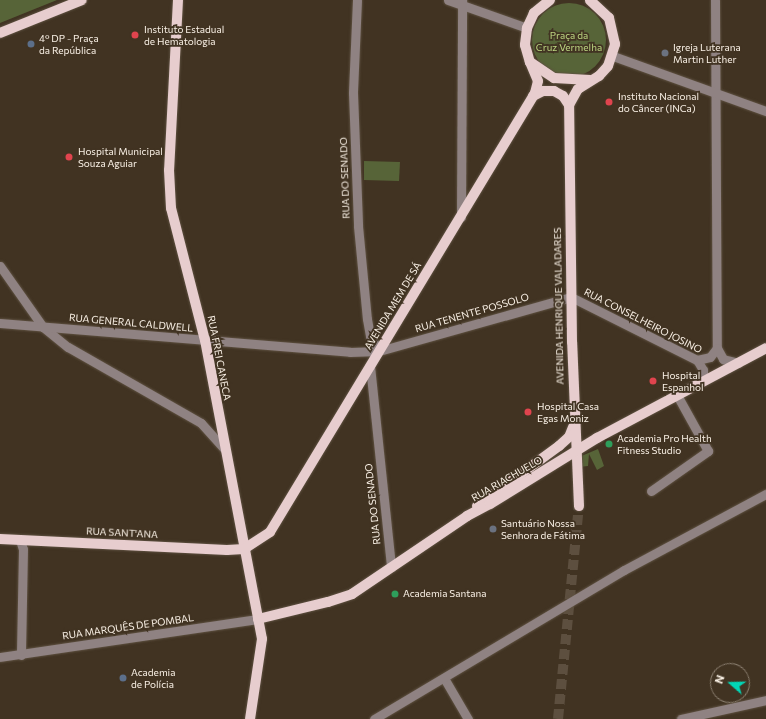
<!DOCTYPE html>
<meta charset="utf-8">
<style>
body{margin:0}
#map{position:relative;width:766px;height:719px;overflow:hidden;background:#413322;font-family:Commissioner,sans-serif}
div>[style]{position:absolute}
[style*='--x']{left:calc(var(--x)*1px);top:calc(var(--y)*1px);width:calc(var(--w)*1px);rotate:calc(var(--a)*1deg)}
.green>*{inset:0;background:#576438}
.round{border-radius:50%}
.major-tunnel>*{height:10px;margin-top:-5px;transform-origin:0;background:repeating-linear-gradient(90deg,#5d4f3f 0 10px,transparent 0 15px)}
.roads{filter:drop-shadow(0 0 1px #5e5141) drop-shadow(0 0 1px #5e5141)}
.minor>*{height:9px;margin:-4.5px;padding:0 4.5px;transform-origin:4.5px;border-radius:4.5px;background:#8f8282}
.major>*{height:10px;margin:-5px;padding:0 5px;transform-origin:5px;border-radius:5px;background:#e7cdce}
.dots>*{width:11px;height:11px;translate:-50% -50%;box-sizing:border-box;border:2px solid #413322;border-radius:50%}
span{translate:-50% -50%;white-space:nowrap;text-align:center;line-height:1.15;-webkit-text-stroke:3.5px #413322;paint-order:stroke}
.poi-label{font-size:10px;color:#f9f0e5}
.left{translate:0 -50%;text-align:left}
.park-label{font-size:10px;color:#bcd581}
.street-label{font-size:10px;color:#f9f0e5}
.north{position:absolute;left:710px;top:663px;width:40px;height:40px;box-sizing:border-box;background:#413322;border:1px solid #8b7f70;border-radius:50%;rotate:290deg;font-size:11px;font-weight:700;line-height:16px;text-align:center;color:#f9f0e5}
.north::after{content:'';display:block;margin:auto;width:14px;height:18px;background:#02d5b6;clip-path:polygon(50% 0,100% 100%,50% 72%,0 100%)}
</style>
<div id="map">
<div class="green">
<div style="clip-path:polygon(0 0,57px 0,0 23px)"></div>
<div class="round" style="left:532px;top:3px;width:74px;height:74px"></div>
<div style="clip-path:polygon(364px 161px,400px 162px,399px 181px,364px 180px)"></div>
<div style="clip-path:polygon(598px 449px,604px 466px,597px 470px,589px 454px,588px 466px,579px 467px,579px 457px)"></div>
</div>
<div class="major-tunnel">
<div style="--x:558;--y:719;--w:214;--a:-84.4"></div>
</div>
<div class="roads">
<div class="minor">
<div style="--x:357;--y:0;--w:93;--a:92.5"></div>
<div style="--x:353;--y:93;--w:133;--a:87.8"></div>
<div style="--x:358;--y:226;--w:93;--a:84.5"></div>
<div style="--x:367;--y:319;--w:17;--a:80"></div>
<div style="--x:370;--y:336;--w:17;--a:59"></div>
<div style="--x:448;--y:0;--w:84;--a:19.5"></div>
<div style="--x:715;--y:0;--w:348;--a:89.7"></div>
<div style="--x:717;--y:348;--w:13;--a:61"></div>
<div style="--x:723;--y:359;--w:16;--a:14"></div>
<div style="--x:613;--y:56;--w:163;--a:19.8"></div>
<div style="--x:461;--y:217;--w:217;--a:-89.7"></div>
<div style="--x:0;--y:266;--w:75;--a:54.8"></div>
<div style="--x:43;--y:327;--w:32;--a:39"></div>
<div style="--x:68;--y:347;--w:153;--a:29.7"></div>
<div style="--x:201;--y:423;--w:36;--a:48"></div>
<div style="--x:0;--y:323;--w:351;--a:4.7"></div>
<div style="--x:350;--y:352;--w:29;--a:-2"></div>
<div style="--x:379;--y:351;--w:199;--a:-15.7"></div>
<div style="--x:571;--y:297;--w:141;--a:26.6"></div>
<div style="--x:697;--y:360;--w:12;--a:59"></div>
<div style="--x:703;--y:370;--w:7;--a:90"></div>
<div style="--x:703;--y:377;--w:11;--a:135"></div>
<div style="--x:697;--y:360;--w:13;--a:-13"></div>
<div style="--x:710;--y:357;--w:11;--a:-52"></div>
<div style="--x:370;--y:366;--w:202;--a:84"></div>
<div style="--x:651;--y:491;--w:70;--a:-35.1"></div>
<div style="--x:708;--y:451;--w:64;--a:-119"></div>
<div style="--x:20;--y:540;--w:9;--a:72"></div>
<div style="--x:23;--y:549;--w:106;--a:91.1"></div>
<div style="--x:0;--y:657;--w:261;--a:-8.4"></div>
<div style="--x:444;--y:678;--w:48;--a:59.7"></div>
<div style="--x:374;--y:719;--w:291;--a:-30.8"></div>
<div style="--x:624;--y:570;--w:161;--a:-28.2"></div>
<div style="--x:681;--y:719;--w:87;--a:-12.6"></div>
</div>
<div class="major">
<div style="--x:178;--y:0;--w:170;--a:93"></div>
<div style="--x:169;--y:170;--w:38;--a:87"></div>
<div style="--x:171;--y:208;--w:136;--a:75.6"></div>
<div style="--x:205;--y:340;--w:304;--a:79.2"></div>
<div style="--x:262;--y:639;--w:81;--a:98.5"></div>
<div style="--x:550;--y:0;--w:21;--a:141"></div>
<div style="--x:534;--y:13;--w:17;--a:115"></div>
<div style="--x:527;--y:28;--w:17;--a:97"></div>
<div style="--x:525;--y:45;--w:18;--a:74"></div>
<div style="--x:530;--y:62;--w:29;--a:34"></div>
<div style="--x:554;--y:78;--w:36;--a:3"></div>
<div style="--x:0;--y:33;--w:88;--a:-21.9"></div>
<div style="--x:533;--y:96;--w:11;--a:-27"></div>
<div style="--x:543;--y:91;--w:11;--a:0"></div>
<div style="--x:554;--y:91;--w:10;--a:29"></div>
<div style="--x:563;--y:96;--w:11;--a:56"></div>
<div style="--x:477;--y:506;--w:102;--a:-36.2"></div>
<div style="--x:559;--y:446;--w:13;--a:-42"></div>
<div style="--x:569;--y:437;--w:11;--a:-68"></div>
<div style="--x:579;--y:506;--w:164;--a:-92.4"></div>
<div style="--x:572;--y:342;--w:237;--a:-90.7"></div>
<div style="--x:569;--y:105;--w:18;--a:-61"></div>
<div style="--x:578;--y:89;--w:25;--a:-32"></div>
<div style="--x:599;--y:76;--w:13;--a:-48"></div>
<div style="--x:608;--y:66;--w:23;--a:-72"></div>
<div style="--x:615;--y:44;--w:27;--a:-103"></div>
<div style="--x:609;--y:18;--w:26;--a:-137"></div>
<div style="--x:0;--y:539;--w:227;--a:2.8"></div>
<div style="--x:227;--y:550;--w:17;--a:-3"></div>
<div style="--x:244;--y:549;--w:31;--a:-33"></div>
<div style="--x:270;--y:532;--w:513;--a:-58.88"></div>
<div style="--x:535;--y:93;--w:12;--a:-76"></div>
<div style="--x:538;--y:81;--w:21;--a:-113"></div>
<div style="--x:258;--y:619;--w:72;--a:-13.7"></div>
<div style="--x:328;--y:602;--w:25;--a:-18"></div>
<div style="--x:352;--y:594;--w:139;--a:-34.1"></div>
<div style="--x:467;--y:516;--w:26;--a:-28"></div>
<div style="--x:490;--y:504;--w:126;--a:-31.7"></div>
<div style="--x:597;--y:438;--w:191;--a:-28"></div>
</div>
</div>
<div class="dots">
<div style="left:135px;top:35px;background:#e0444e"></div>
<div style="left:31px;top:44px;background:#5c6f8a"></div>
<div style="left:665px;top:53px;background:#6b7280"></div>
<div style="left:609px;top:102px;background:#e0444e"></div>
<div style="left:69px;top:157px;background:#e0444e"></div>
<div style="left:653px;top:381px;background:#e0444e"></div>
<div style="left:528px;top:412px;background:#e0444e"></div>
<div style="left:609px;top:444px;background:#2e9e5b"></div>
<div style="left:493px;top:529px;background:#6b7280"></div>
<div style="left:395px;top:594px;background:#2e9e5b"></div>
<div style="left:123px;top:678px;background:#5c6f8a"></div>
</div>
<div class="poi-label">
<span class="left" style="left:144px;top:35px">Instituto Estadual<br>de Hematologia</span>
<span class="left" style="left:39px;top:44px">4º DP - Praça<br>da República</span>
<span class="left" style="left:673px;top:53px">Igreja Luterana<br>Martin Luther</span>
<span class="left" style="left:618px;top:102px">Instituto Nacional<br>do Câncer (INCa)</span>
<span class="left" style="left:78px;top:157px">Hospital Municipal<br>Souza Aguiar</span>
<span class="left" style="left:662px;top:381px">Hospital<br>Espanhol</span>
<span class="left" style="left:537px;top:412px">Hospital Casa<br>Egas Moniz</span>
<span class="left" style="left:617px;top:444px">Academia Pro Health<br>Fitness Studio</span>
<span class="left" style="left:501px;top:529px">Santuário Nossa<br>Senhora de Fátima</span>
<span class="left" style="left:403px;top:594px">Academia Santana</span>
<span class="left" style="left:131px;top:678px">Academia<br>de Polícia</span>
</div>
<div class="park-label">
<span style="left:569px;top:41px">Praça da<br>Cruz Vermelha</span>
</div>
<div class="street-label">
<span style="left:345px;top:178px;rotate:-92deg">RUA DO SENADO</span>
<span style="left:393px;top:306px;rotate:-59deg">AVENIDA MEM DE SÁ</span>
<span style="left:559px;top:306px;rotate:-91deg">AVENIDA HENRIQUE VALADARES</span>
<span style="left:472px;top:313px;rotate:-16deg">RUA TENENTE POSSOLO</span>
<span style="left:643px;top:321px;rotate:27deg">RUA CONSELHEIRO JOSINO</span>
<span style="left:131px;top:323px;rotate:5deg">RUA GENERAL CALDWELL</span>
<span style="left:219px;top:358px;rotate:79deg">RUA FREI CANECA</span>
<span style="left:507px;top:479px;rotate:-30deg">RUA RIACHUELO</span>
<span style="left:373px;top:504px;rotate:-96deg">RUA DO SENADO</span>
<span style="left:122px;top:533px;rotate:3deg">RUA SANT'ANA</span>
<span style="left:128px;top:627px;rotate:-8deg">RUA MARQUÊS DE POMBAL</span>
</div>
<div class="north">N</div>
</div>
